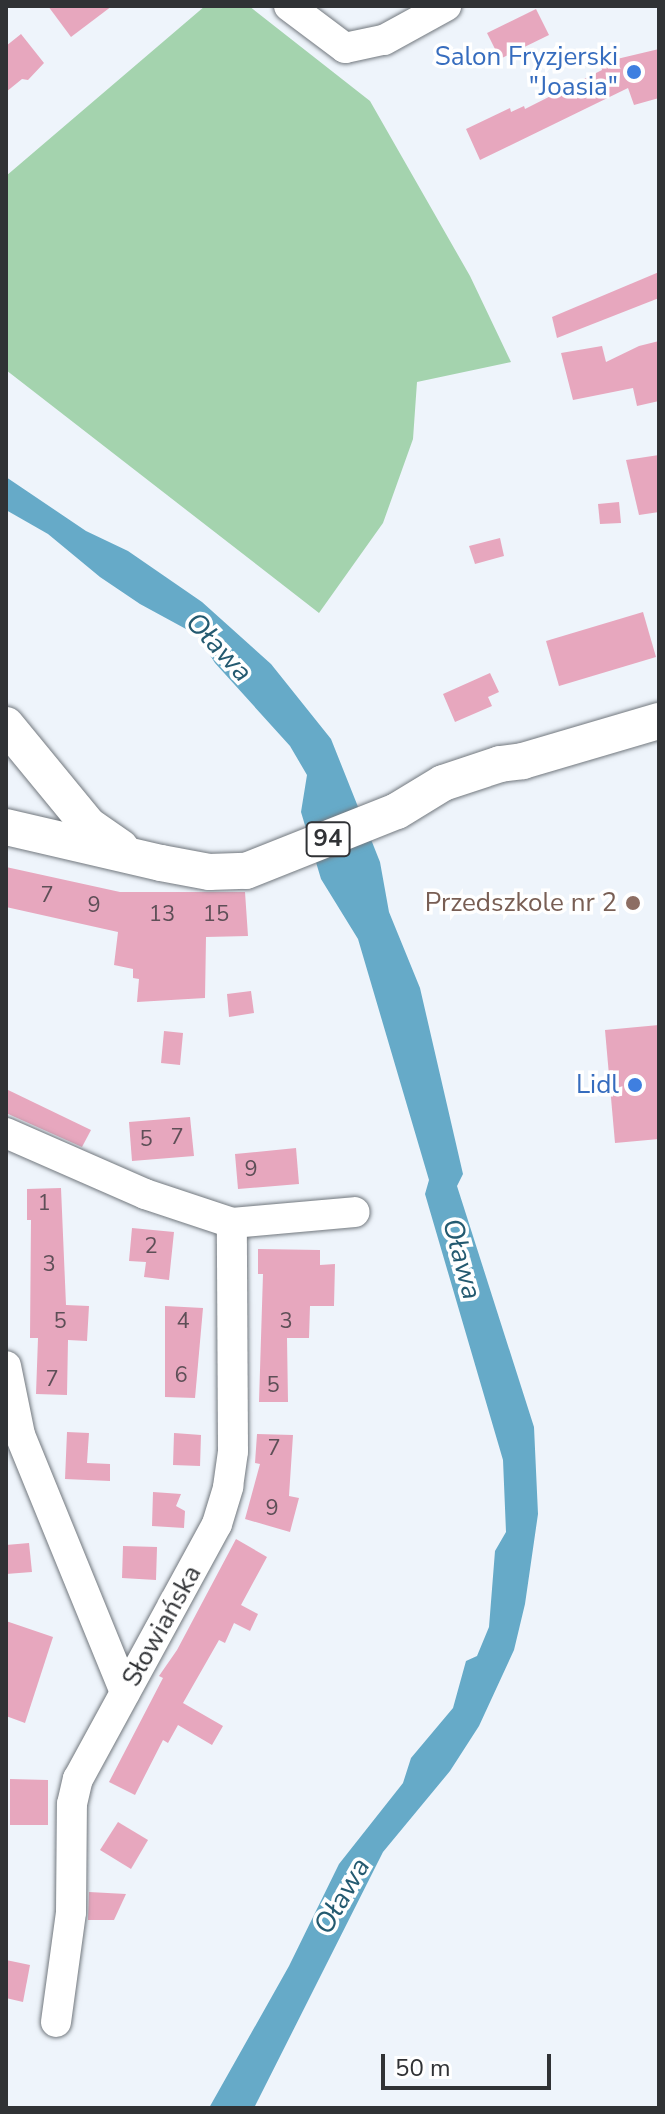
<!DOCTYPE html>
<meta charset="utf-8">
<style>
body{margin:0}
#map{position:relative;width:665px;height:2114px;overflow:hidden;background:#eef4fb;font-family:"Nunito Sans",sans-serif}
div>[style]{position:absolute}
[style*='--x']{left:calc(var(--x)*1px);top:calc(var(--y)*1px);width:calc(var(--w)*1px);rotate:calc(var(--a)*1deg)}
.green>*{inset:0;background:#a4d3ae}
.water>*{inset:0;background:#66aac8}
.building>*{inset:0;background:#e7a7be}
.roads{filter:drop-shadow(0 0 2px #72787e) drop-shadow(0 0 2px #72787e)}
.minor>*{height:30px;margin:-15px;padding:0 15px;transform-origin:15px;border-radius:15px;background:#fff}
.major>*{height:36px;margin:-18px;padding:0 18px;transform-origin:18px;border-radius:18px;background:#fff}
.dots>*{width:22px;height:22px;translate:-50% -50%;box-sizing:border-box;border:4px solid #fff;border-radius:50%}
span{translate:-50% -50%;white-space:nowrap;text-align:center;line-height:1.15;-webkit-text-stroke:7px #fff;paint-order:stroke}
.number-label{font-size:22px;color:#5e4f57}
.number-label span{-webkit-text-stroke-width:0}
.shield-label span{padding:2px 6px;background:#fff;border:2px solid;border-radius:6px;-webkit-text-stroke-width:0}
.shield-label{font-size:24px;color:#303235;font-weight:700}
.shop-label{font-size:26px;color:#366cbe}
.right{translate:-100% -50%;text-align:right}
.education-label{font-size:26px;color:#785e54}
.street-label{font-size:26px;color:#303235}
.water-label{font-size:28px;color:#245a70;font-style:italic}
.frame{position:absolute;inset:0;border:8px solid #303235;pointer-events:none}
.scale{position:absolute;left:381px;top:2054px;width:170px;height:36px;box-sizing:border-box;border:4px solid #303235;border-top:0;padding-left:10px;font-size:24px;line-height:28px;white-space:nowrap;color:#303235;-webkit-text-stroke:6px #fff;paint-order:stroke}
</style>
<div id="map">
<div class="green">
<div style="clip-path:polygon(205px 6px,249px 6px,370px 101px,470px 276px,511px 362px,417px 382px,413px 439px,383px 523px,319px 613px,6px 370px,6px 176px)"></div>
</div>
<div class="water">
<div style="clip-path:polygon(6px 477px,86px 531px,128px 551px,202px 602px,271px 664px,331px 739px,380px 862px,389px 912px,420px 988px,463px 1174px,457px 1186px,534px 1427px,538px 1514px,525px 1604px,514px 1650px,479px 1726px,450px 1771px,383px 1852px,254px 2108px,209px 2108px,289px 1966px,339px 1864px,403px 1783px,411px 1758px,453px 1708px,466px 1661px,477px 1656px,489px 1627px,495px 1551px,506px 1532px,503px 1460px,425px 1194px,429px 1180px,358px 939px,321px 879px,301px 812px,307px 775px,290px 746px,215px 663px,197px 635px,140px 604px,100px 577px,48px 534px,6px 510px)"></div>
</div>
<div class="building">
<div style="clip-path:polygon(48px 6px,112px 6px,71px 37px)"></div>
<div style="clip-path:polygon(536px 9px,549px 35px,500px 59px,487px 33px)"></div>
<div style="clip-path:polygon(21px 34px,44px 63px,28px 80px,22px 79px,6px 92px,6px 46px)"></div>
<div style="clip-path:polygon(659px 49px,659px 98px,634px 105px,628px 88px,480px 160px,466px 129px,510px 108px,511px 112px,524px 106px,525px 109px,602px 70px,600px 63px)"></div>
<div style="clip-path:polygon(659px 272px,659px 298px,557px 338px,552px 317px)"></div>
<div style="clip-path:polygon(659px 341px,659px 401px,637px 406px,633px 388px,573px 400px,561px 353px,602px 346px,606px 362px,639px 346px)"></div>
<div style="clip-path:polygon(659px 455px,659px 512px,639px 515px,626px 460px)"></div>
<div style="clip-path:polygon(619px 502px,621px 523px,600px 524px,598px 504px)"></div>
<div style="clip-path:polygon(500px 538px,504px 556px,475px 564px,469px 546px)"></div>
<div style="clip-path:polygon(643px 612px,656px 657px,559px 686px,546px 641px)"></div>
<div style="clip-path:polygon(490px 673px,499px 692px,488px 697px,492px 706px,455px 722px,443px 694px)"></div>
<div style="clip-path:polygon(6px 867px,120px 892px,245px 892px,248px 936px,206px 937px,205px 998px,137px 1002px,139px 979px,133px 978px,133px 969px,114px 965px,118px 932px,6px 907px)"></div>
<div style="clip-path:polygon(251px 991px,254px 1013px,229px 1017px,227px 994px)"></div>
<div style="clip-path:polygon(659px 1025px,659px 1139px,615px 1143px,605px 1030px)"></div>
<div style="clip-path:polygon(164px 1031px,183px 1033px,180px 1065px,161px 1063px)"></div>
<div style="clip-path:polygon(6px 1089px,91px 1130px,82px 1147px,6px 1113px)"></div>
<div style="clip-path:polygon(190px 1117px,194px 1156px,132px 1161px,129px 1122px)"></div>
<div style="clip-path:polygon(296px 1148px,299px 1184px,238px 1189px,235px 1154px)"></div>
<div style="clip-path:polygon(61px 1188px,66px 1305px,89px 1306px,87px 1341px,68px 1340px,67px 1395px,36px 1394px,38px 1338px,30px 1338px,31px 1220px,27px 1220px,27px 1189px)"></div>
<div style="clip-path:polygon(132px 1228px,174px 1232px,169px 1280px,144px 1277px,146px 1262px,129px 1261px)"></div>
<div style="clip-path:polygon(258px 1249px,320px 1250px,320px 1265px,335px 1264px,334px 1306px,310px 1306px,309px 1338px,287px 1338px,288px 1402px,259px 1402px,263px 1274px,258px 1274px)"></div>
<div style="clip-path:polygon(165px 1306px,203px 1308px,195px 1398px,165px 1397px)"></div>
<div style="clip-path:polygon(67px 1432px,89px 1433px,87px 1463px,110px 1464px,110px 1481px,65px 1479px)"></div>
<div style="clip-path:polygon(174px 1433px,201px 1435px,200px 1466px,173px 1465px)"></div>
<div style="clip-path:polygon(257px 1434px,293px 1435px,289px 1496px,299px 1498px,290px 1532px,245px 1519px,260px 1464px,255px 1463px)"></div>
<div style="clip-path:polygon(153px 1492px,181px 1494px,176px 1506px,185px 1511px,184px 1528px,152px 1526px)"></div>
<div style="clip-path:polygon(236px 1539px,267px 1557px,241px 1605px,258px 1614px,250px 1631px,234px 1623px,225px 1643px,219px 1640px,183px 1703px,223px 1726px,212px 1745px,178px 1725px,168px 1743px,163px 1740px,135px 1795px,109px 1782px,163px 1678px,159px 1676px,177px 1650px)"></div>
<div style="clip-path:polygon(29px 1543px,32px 1572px,6px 1574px,6px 1545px)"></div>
<div style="clip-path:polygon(123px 1546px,157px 1547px,156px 1580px,122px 1578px)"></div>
<div style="clip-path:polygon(6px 1621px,53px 1637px,25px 1723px,6px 1716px)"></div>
<div style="clip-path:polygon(10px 1779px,48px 1780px,48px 1825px,10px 1825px)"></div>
<div style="clip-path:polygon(118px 1822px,148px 1840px,131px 1869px,100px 1850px)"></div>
<div style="clip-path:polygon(89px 1892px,126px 1894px,114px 1920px,88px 1920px)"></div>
<div style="clip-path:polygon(6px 1960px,30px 1965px,23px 2002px,6px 1998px)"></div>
</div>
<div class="roads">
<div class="minor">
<div style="--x:289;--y:6;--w:70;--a:36.9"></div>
<div style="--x:345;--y:48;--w:40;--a:-12"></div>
<div style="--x:384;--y:40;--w:71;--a:-28.7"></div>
<div style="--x:6;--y:1133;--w:152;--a:23.7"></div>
<div style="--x:145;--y:1194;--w:92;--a:18.4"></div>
<div style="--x:232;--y:1223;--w:123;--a:-5.1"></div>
<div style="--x:6;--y:1366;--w:70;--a:78.5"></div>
<div style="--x:20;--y:1435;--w:278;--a:67.8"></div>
<div style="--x:56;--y:2022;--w:111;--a:-82.2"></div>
<div style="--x:71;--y:1912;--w:108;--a:-89.5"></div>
<div style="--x:72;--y:1804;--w:26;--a:-77"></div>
<div style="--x:78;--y:1779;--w:290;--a:-61.4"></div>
<div style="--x:217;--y:1524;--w:39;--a:-73"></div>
<div style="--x:228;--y:1487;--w:35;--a:-82"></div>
<div style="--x:233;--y:1452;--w:229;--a:-90.3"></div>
</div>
<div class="major">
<div style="--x:6;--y:725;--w:129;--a:50.6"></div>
<div style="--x:88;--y:825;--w:40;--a:34.9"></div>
<div style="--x:6;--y:827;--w:159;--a:13.1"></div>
<div style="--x:161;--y:863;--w:49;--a:10.6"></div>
<div style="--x:209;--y:872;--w:37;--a:-2"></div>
<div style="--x:246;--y:871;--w:162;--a:-21.7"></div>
<div style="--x:397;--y:811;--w:54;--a:-31.3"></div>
<div style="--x:443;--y:783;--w:60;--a:-18.4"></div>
<div style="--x:500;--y:764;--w:23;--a:-7"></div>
<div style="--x:523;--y:761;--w:142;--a:-16.4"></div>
</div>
</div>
<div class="dots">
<div style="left:634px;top:72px;background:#3f7fe0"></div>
<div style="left:633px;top:903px;background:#8d6e63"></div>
<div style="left:635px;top:1085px;background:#3f7fe0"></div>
</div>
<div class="number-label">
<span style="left:47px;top:896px">7</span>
<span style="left:94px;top:906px">9</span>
<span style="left:162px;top:915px">13</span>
<span style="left:216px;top:915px">15</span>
<span style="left:177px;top:1138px">7</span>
<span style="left:146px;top:1140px">5</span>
<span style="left:251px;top:1170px">9</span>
<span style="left:44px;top:1204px">1</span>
<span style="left:151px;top:1247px">2</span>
<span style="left:49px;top:1265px">3</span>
<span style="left:60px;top:1322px">5</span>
<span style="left:183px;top:1322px">4</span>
<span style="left:286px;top:1322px">3</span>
<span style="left:181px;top:1376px">6</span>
<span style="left:52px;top:1380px">7</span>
<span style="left:273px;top:1386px">5</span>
<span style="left:274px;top:1449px">7</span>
<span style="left:272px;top:1509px">9</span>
</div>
<div class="shield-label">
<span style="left:328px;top:839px">94</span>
</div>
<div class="shop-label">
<span class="right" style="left:618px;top:72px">Salon Fryzjerski<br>"Joasia"</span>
<span class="right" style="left:619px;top:1085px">Lidl</span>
</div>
<div class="education-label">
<span class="right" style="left:617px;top:903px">Przedszkole nr 2</span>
</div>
<div class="street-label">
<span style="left:162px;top:1626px;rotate:-61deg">Słowiańska</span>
</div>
<div class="water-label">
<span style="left:219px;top:647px;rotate:47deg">Oława</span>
<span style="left:462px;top:1259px;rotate:75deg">Oława</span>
<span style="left:342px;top:1896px;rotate:-60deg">Oława</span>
</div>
<div class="frame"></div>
<div class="scale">50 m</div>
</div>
